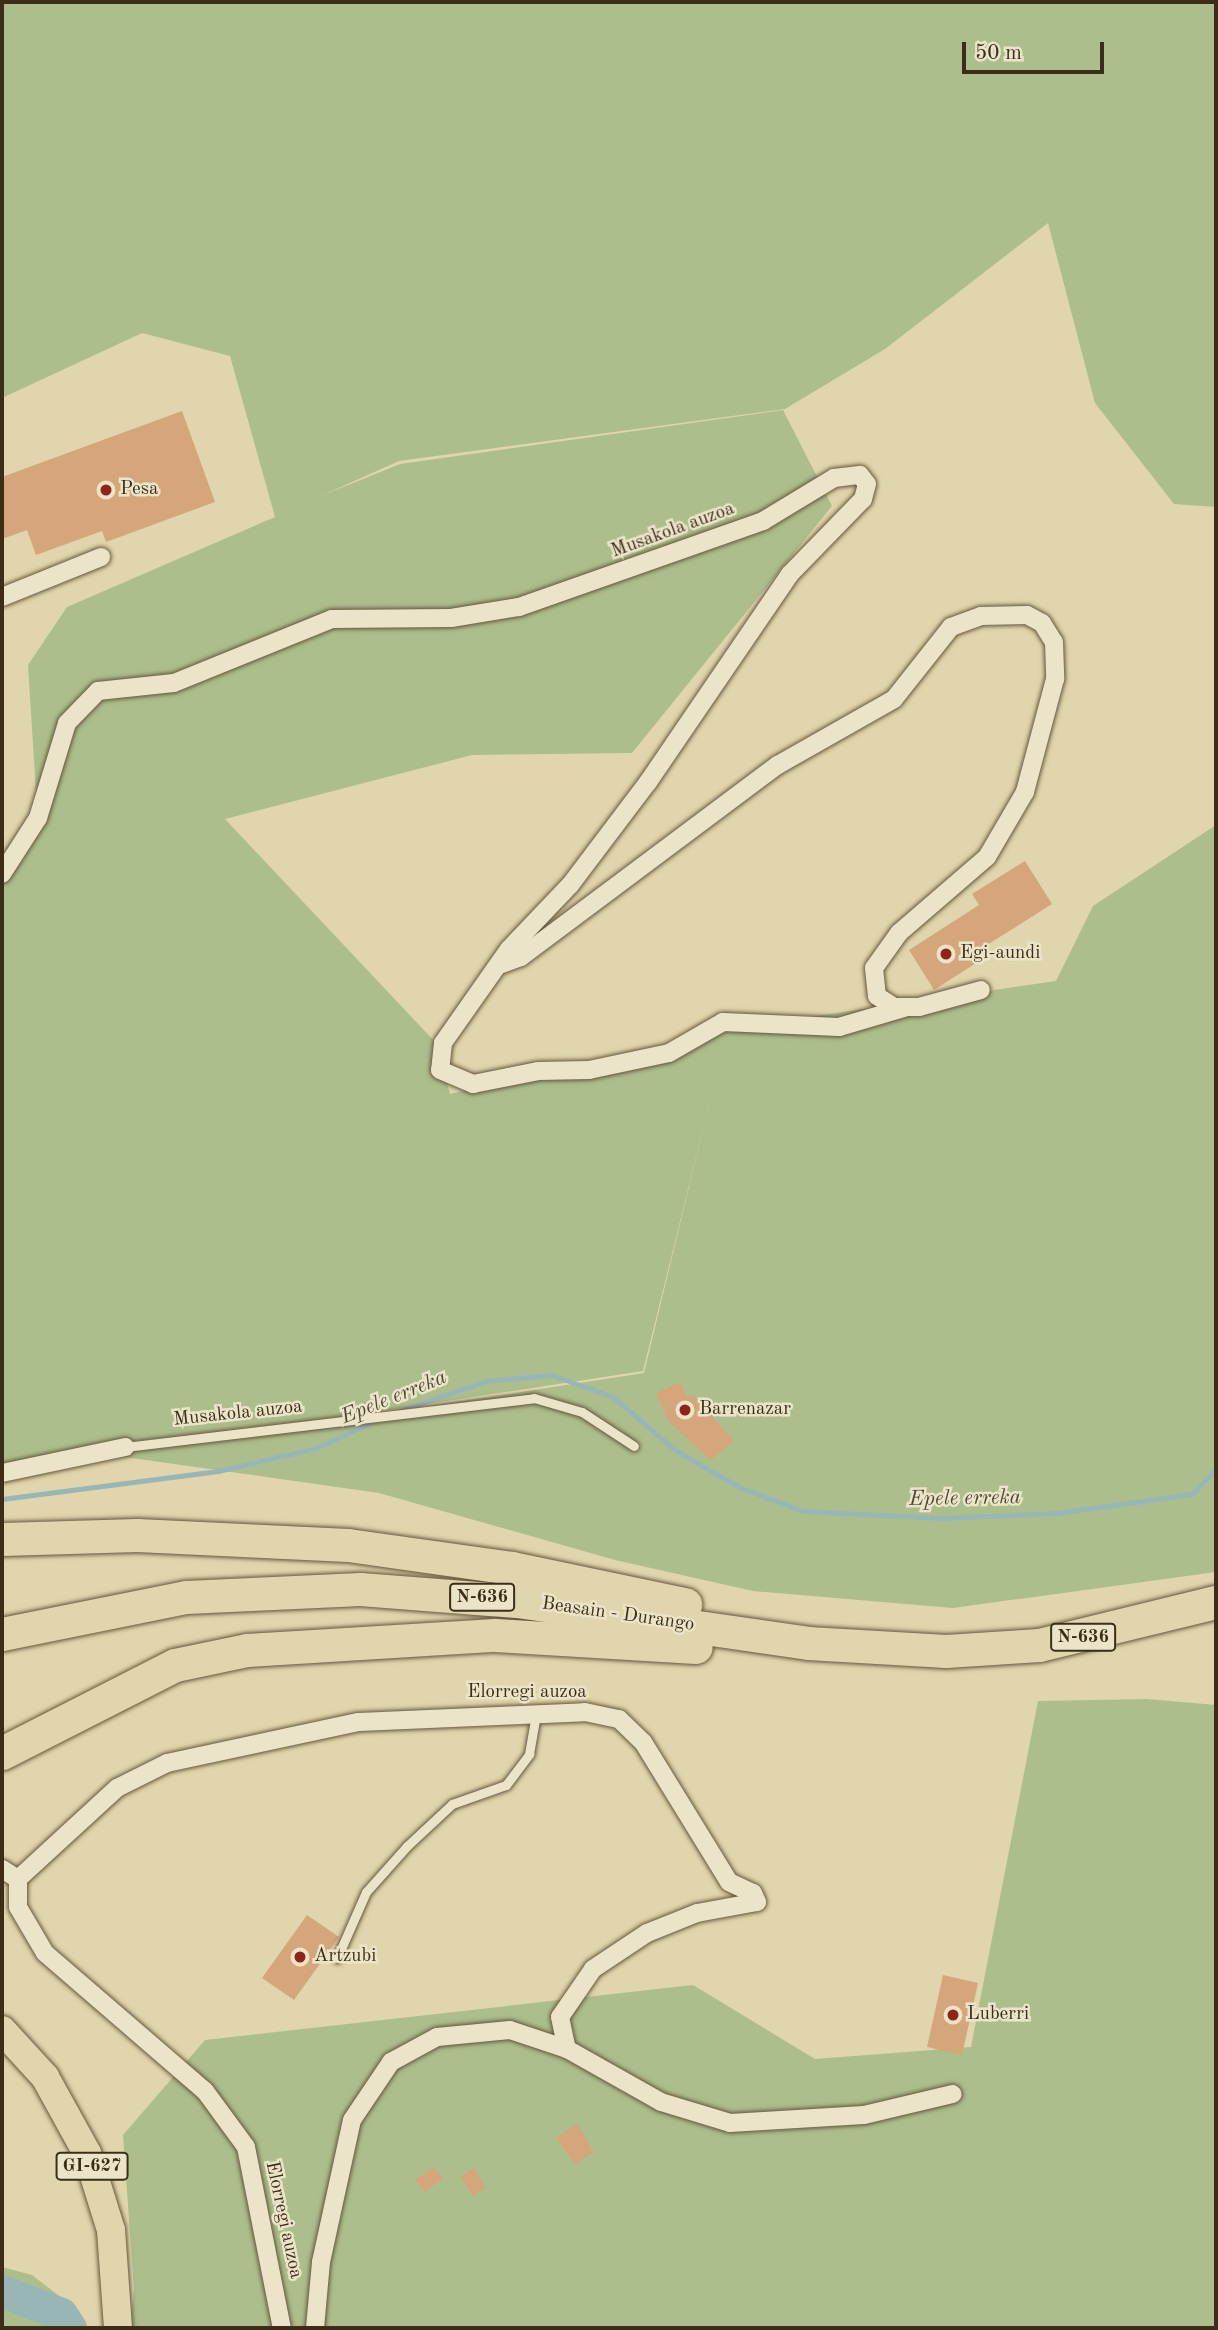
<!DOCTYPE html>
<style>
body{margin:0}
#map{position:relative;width:1218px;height:2330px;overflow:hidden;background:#e0d5ac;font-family:"Old Standard TT",serif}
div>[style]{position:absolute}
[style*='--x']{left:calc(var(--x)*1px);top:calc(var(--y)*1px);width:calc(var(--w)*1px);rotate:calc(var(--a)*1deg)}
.green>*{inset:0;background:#adbe8d}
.stream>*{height:5px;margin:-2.5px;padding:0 2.5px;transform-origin:2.5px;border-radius:2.5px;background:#99b6b6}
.river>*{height:33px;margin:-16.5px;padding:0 16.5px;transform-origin:16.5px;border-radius:16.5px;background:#99b6b6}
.building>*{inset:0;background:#d5a67b}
.roads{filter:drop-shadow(0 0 2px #66573d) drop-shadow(0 0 2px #66573d)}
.lane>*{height:9px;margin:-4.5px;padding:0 4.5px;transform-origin:4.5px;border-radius:4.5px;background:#ebe4c9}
.street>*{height:18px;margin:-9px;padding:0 9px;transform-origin:9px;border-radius:9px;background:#ebe4c9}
.primary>*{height:28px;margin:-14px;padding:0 14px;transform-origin:14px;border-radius:14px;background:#e0d5ac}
.highway>*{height:33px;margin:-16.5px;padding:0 16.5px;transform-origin:16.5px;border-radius:16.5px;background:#e0d5ac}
.dots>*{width:19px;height:19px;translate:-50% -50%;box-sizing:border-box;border:4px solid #ebe4c9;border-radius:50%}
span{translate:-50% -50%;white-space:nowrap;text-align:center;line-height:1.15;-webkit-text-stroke:5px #ebe4c9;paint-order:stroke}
.shield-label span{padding:2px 5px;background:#ebe4c9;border:2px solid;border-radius:5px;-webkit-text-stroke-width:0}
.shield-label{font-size:18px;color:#3d2d18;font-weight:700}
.poi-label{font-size:19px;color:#3d2d18}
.left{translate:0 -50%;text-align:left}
.street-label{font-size:19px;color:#3d2d18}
.water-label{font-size:21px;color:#4f4838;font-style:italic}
.frame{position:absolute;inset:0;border:4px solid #3d2d18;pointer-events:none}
.scale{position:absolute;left:962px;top:42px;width:142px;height:32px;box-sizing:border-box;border:4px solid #3d2d18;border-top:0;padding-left:9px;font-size:21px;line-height:24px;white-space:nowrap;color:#3d2d18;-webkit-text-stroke:5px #ebe4c9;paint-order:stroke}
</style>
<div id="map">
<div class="green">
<div style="clip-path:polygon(2px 2px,1216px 2px,1216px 507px,1174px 504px,1095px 403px,1048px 223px,885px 349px,785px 409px,399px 461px,321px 496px,400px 464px,783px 410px,832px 506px,632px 753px,472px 755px,225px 819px,437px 1044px,450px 1094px,727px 1032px,643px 1371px,2px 1469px,2px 859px,37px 808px,28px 665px,67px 607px,275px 517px,230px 356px,142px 333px,2px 398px)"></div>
<div style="clip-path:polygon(1216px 825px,1216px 1572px,953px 1608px,753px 1591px,615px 1560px,379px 1493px,110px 1455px,644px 1373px,727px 1029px,1056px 981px,1093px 906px)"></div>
<div style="clip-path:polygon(1147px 1699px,1216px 1705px,1216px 2328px,130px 2328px,134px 2289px,123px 2135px,205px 2040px,693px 1985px,815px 2059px,971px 2047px,1038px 1701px)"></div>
<div style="clip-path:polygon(2px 2267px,32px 2275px,80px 2312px,82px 2328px,2px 2328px)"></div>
</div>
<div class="stream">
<div style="--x:393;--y:1413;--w:98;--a:-19"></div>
<div style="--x:486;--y:1381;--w:66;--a:-5.2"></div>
<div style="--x:552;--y:1375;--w:65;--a:19.8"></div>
<div style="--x:613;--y:1397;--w:82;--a:40.5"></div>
<div style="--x:675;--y:1450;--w:74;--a:30"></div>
<div style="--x:739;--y:1487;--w:68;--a:20.6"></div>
<div style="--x:803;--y:1511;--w:137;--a:2.9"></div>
<div style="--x:940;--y:1518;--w:118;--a:-2.4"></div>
<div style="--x:1058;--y:1513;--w:135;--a:-8.1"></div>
<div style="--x:1192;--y:1494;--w:35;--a:-46"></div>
<div style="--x:2;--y:1499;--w:218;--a:-7.4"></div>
<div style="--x:218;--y:1471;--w:101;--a:-13.2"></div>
<div style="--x:316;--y:1448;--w:67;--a:-24.7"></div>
</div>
<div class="river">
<div style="--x:2;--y:2291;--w:63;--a:21.3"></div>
<div style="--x:61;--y:2314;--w:17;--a:57"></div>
</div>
<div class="building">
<div style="clip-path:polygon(182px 411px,215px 502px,106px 542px,102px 531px,36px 555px,27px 530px,2px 539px,2px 477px)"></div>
<div style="clip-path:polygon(1025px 861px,1052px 904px,979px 950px,984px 958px,934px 990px,909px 950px,979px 905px,972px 894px)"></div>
<div style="clip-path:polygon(680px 1382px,687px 1397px,694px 1396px,734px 1441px,711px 1460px,669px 1422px,656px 1393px)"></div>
<div style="clip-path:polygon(307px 1915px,339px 1937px,294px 2000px,262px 1978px)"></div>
<div style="clip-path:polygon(943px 1975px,978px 1983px,962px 2055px,927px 2047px)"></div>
<div style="clip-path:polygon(577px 2124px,594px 2152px,575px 2164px,556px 2138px)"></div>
<div style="clip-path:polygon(434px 2167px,443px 2179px,425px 2192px,415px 2180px)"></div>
<div style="clip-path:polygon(474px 2168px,486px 2188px,473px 2196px,460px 2177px)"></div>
</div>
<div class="roads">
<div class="lane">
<div style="--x:125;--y:1447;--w:412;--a:-6.8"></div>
<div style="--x:534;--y:1398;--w:50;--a:16.3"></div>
<div style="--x:582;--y:1412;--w:62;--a:33.2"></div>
<div style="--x:337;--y:1958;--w:72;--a:-66.3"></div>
<div style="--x:366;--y:1892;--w:62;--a:-48.3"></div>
<div style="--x:407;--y:1846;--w:62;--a:-43"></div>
<div style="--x:452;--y:1804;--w:57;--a:-19.4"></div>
<div style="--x:506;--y:1785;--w:39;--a:-53"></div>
<div style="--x:529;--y:1754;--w:39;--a:-80"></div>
</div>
<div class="street">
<div style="--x:2;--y:597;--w:107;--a:-22"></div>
<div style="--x:2;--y:874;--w:67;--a:-57.3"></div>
<div style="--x:38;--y:818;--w:99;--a:-73"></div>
<div style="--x:67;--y:723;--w:45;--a:-45.9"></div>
<div style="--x:98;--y:691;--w:76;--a:-6"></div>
<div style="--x:174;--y:683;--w:170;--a:-22.1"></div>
<div style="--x:332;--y:619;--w:119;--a:-0.5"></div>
<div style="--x:451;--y:618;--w:69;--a:-9.2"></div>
<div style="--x:519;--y:607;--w:259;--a:-19.4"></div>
<div style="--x:763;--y:521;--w:83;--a:-31.2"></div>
<div style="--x:834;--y:478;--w:26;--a:-7"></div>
<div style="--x:860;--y:475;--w:11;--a:52"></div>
<div style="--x:867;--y:484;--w:16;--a:105"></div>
<div style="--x:863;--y:499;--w:105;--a:134.2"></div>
<div style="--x:790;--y:574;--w:252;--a:124.3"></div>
<div style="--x:648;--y:782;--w:129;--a:127.1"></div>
<div style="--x:570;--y:885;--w:88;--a:133.6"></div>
<div style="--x:509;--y:949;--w:115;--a:125.1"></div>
<div style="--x:443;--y:1043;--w:27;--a:96"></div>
<div style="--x:440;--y:1070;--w:36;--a:23"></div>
<div style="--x:473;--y:1084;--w:66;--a:-11.3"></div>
<div style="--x:538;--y:1071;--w:51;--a:-1.1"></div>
<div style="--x:589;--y:1070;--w:82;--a:-12"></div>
<div style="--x:669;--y:1053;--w:62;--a:-29.9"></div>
<div style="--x:723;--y:1022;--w:116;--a:2.5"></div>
<div style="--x:839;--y:1027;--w:68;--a:-16.3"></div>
<div style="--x:499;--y:965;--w:23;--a:-20"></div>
<div style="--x:521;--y:957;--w:321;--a:-36.8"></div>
<div style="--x:778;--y:765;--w:133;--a:-29.6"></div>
<div style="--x:894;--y:699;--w:92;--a:-51.6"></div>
<div style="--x:951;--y:627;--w:32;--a:-20"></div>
<div style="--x:981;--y:616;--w:46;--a:-1.2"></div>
<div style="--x:1027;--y:615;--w:17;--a:28"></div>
<div style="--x:1042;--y:623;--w:22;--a:58"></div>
<div style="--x:1054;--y:642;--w:37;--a:88"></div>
<div style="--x:1055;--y:679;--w:117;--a:104.9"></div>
<div style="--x:1025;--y:792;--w:75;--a:120.3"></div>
<div style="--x:987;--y:857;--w:116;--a:139.2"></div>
<div style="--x:899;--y:933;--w:43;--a:125.5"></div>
<div style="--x:874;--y:968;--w:28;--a:84"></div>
<div style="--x:877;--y:996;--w:20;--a:33"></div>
<div style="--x:894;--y:1007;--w:25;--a:0"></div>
<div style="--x:919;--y:1007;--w:64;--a:-15.3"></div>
<div style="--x:2;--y:1473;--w:126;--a:-11.9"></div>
<div style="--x:2;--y:1869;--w:19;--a:32"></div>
<div style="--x:18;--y:1879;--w:28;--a:90"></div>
<div style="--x:18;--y:1907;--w:53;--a:59.6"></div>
<div style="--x:45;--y:1953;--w:211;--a:40.8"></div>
<div style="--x:205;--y:2091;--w:69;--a:53.8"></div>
<div style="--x:246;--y:2147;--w:185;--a:78.8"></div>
<div style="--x:18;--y:1879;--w:134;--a:-42.6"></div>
<div style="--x:117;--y:1788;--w:56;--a:-26.6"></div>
<div style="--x:167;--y:1763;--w:196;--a:-12.1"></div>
<div style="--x:359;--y:1722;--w:226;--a:-2.5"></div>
<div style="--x:585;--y:1712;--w:35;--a:12"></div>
<div style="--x:619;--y:1719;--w:33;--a:44"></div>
<div style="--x:643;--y:1742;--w:164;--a:58.4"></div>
<div style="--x:729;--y:1882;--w:26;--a:25"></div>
<div style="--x:753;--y:1893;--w:10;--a:66"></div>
<div style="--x:757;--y:1902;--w:61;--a:169.6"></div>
<div style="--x:697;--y:1913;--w:54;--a:158.2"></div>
<div style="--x:647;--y:1933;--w:65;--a:146.3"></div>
<div style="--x:593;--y:1969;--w:58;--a:124.5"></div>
<div style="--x:560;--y:2017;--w:33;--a:78"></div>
<div style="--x:567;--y:2049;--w:108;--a:29.4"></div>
<div style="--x:661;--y:2102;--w:72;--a:16.9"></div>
<div style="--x:730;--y:2123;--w:134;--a:-3.4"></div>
<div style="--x:864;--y:2115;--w:91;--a:-13.3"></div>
<div style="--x:315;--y:2328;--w:66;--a:-84.8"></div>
<div style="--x:321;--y:2262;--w:145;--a:-77.7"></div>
<div style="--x:352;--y:2120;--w:70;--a:-56.1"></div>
<div style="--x:391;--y:2062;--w:52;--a:-28.5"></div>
<div style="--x:437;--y:2037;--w:73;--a:-5.5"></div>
<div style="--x:510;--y:2030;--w:60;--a:18.4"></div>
</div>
<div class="primary">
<div style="--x:2;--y:2030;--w:64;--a:47.5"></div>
<div style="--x:45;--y:2077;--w:87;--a:61.1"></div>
<div style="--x:87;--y:2153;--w:81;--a:72.7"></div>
<div style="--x:111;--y:2230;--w:98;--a:85.9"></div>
</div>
<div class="highway">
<div style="--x:2;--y:1539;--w:135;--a:-1.7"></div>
<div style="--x:137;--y:1535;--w:211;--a:2.7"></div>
<div style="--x:348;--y:1545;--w:166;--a:8"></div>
<div style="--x:512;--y:1568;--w:177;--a:11.8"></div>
<div style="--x:2;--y:1634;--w:188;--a:-11.4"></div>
<div style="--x:186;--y:1597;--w:174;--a:-2.6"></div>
<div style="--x:360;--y:1589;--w:157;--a:4.4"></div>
<div style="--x:517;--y:1601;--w:294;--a:8.2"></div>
<div style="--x:808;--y:1643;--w:138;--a:3.3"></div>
<div style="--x:946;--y:1651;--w:93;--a:-3.7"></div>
<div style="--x:1039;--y:1645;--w:182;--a:-13.7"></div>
<div style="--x:2;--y:1753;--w:194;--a:-27"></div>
<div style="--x:175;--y:1665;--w:74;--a:-11.8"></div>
<div style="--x:247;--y:1650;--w:248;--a:-3.5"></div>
<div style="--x:495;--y:1635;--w:201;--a:3.4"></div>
</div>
</div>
<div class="dots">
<div style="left:106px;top:490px;background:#8f2418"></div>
<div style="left:946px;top:954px;background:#8f2418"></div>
<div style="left:685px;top:1410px;background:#8f2418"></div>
<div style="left:300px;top:1957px;background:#8f2418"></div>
<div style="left:953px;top:2015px;background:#8f2418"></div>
</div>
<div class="shield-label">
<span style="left:482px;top:1597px">N-636</span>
<span style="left:1083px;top:1637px">N-636</span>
<span style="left:92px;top:2166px">GI-627</span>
</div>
<div class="poi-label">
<span class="left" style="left:120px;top:490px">Pesa</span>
<span class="left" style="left:960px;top:954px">Egi-aundi</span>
<span class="left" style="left:699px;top:1410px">Barrenazar</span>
<span class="left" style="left:314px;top:1957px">Artzubi</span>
<span class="left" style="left:967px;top:2015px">Luberri</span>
</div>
<div class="street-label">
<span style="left:673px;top:531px;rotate:-20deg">Musakola auzoa</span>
<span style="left:238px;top:1414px;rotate:-6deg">Musakola auzoa</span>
<span style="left:618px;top:1615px;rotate:8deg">Beasain - Durango</span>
<span style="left:527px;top:1693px">Elorregi auzoa</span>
<span style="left:283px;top:2220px;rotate:78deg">Elorregi auzoa</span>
</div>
<div class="water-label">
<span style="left:394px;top:1398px;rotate:-22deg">Epele erreka</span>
<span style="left:965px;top:1499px;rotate:-1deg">Epele erreka</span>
</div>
<div class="frame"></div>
<div class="scale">50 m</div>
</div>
